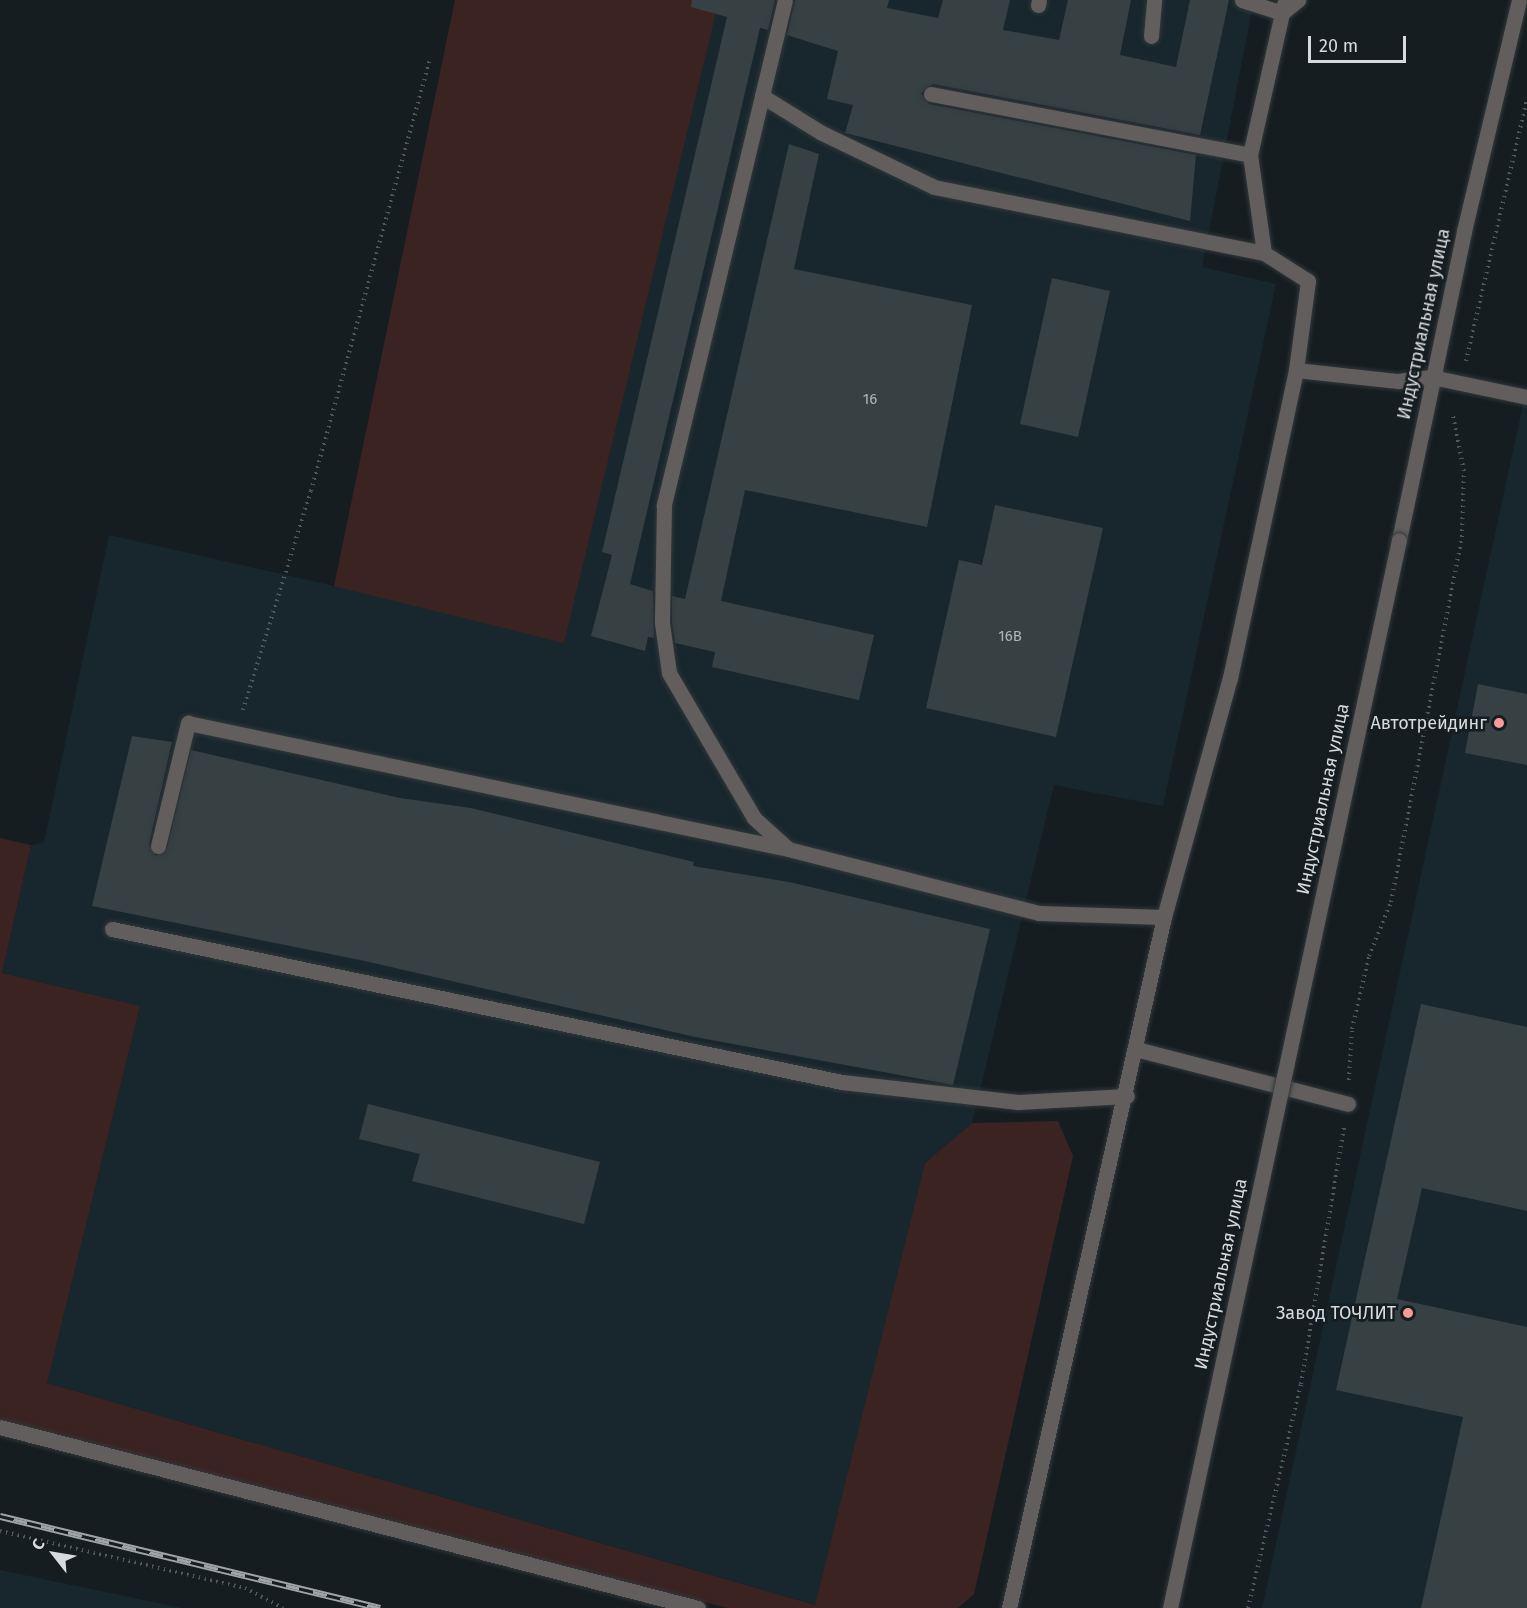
<!DOCTYPE html>
<meta charset="utf-8">
<style>
body{margin:0}
#map{position:relative;width:1527px;height:1608px;overflow:hidden;background:#151d20;font-family:"Fira Sans",sans-serif}
div>[style]{position:absolute}
[style*='--x']{left:calc(var(--x)*1px);top:calc(var(--y)*1px);width:calc(var(--w)*1px);rotate:calc(var(--a)*1deg)}
.built>*{inset:0;background:#18272d}
.green>*{inset:0;background:#3b2322}
.building>*{inset:0;background:#374043}
.path>*{height:4px;margin-top:-2px;transform-origin:0;background:repeating-linear-gradient(90deg,#51585b 0 1.5px,transparent 0 6px)}
.roads{filter:drop-shadow(0 0 2px #30383b) drop-shadow(0 0 2px #30383b)}
.minor>*{height:15px;margin:-7.5px;padding:0 7.5px;transform-origin:7.5px;border-radius:7.5px;background:#635e5e}
.rail>*{height:7px;margin-top:-3.5px;transform-origin:0;background:repeating-linear-gradient(90deg,#151d20 0 14px,#9fa4a7 0 28px);box-sizing:border-box;border-block:2px solid #9fa4a7}
.bridges{filter:drop-shadow(0 0 2px #30383b) drop-shadow(0 0 2px #30383b)}
.minor-bridge>*{height:15px;margin:-7.5px;padding:0 7.5px;transform-origin:7.5px;border-radius:7.5px;background:#635e5e}
.dots>*{width:16px;height:16px;translate:-50% -50%;box-sizing:border-box;border:3px solid #151d20;border-radius:50%}
span{translate:-50% -50%;white-space:nowrap;text-align:center;line-height:1.15;-webkit-text-stroke:5px #151d20;paint-order:stroke}
.number-label{font-size:15px;color:#aeb4b7}
.number-label span{-webkit-text-stroke-width:0}
.street-label{font-size:18px;color:#d6dbde}
.poi-label{font-size:18px;color:#d6dbde}
.right{translate:-100% -50%;text-align:right}
.north{position:absolute;left:24px;top:1524px;width:60px;height:60px;-webkit-text-stroke:4px #151d20;paint-order:stroke;rotate:301deg;font-size:16px;font-weight:700;line-height:24px;text-align:center;color:#d6dbde}
.north::after{content:'';display:block;margin:auto;width:21px;height:27px;background:#d6dbde;clip-path:polygon(50% 0,100% 100%,50% 72%,0 100%)}
.scale{position:absolute;left:1308px;top:36px;width:98px;height:27px;box-sizing:border-box;border:3px solid #d6dbde;border-top:0;padding-left:8px;font-size:18px;line-height:21px;white-space:nowrap;color:#d6dbde;-webkit-text-stroke:4px #151d20;paint-order:stroke}
</style>
<div id="map">
<div class="built">
<div style="clip-path:polygon(719px 0,1254px 0,1202px 267px,1276px 284px,1163px 806px,1054px 785px,972px 1123px,925px 1163px,816px 1605px,47px 1383px,140px 1006px,2px 973px,31px 845px,44px 843px,109px 535px,334px 586px)"></div>
<div style="clip-path:polygon(1527px 386px,1527px 1608px,1262px 1608px)"></div>
<div style="clip-path:polygon(0 1570px,182px 1608px,0 1608px)"></div>
</div>
<div class="green">
<div style="clip-path:polygon(455px 0,719px 0,564px 643px,334px 586px)"></div>
<div style="clip-path:polygon(0 838px,31px 845px,2px 973px,140px 1006px,47px 1383px,815px 1605px,925px 1163px,972px 1123px,1058px 1121px,1073px 1156px,974px 1594px,958px 1608px,728px 1608px,0 1425px)"></div>
</div>
<div class="building">
<div style="clip-path:polygon(692px 0,775px 0,768px 30px,760px 28px,630px 584px,653px 591px,654px 638px,648px 637px,645px 651px,591px 636px,612px 555px,602px 552px,727px 17px,691px 7px)"></div>
<div style="clip-path:polygon(795px 0,889px 0,887px 8px,938px 18px,943px 0,1010px 0,1003px 30px,1059px 40px,1068px 0,1131px 0,1120px 55px,1176px 67px,1190px 0,1229px 0,1200px 135px,933px 84px,921px 93px,929px 104px,1196px 155px,1190px 221px,845px 133px,853px 105px,827px 99px,838px 51px,787px 35px)"></div>
<div style="clip-path:polygon(789px 144px,819px 154px,794px 269px,972px 305px,927px 527px,745px 490px,721px 601px,874px 635px,859px 700px,712px 667px,715px 652px,675px 643px,672px 622px,672px 596px,685px 599px)"></div>
<div style="clip-path:polygon(1052px 278px,1110px 291px,1078px 437px,1020px 424px)"></div>
<div style="clip-path:polygon(995px 505px,1103px 528px,1056px 737px,926px 708px,959px 560px,982px 565px)"></div>
<div style="clip-path:polygon(1478px 684px,1527px 694px,1527px 765px,1465px 753px)"></div>
<div style="clip-path:polygon(132px 736px,172px 742px,149px 844px,156px 856px,167px 848px,191px 750px,400px 798px,471px 808px,694px 862px,693px 866px,789px 882px,990px 929px,953px 1085px,695px 1037px,365px 961px,92px 906px)"></div>
<div style="clip-path:polygon(1421px 1004px,1527px 1027px,1527px 1211px,1422px 1188px,1397px 1299px,1527px 1327px,1527px 1608px,1421px 1608px,1463px 1417px,1336px 1390px)"></div>
<div style="clip-path:polygon(368px 1104px,600px 1162px,584px 1224px,412px 1181px,420px 1154px,359px 1139px)"></div>
</div>
<div class="path">
<div style="--x:1466;--y:361;--w:270;--a:-76.9"></div>
<div style="--x:243;--y:710;--w:229;--a:-72.8"></div>
<div style="--x:311;--y:491;--w:449;--a:-74.6"></div>
<div style="--x:1349;--y:1080;--w:51;--a:-86.6"></div>
<div style="--x:1352;--y:1029;--w:75;--a:-76.9"></div>
<div style="--x:1369;--y:956;--w:58;--a:-67.8"></div>
<div style="--x:1391;--y:902;--w:372;--a:-79"></div>
<div style="--x:1462;--y:537;--w:66;--a:-88.3"></div>
<div style="--x:1464;--y:471;--w:56;--a:-101.3"></div>
<div style="--x:0;--y:1531;--w:252;--a:13.1"></div>
<div style="--x:245;--y:1588;--w:43;--a:27.8"></div>
<div style="--x:1248;--y:1608;--w:230;--a:-76.7"></div>
<div style="--x:1301;--y:1384;--w:261;--a:-80.5"></div>
</div>
<div class="roads">
<div class="minor">
<div style="--x:785;--y:0;--w:99;--a:103.5"></div>
<div style="--x:762;--y:96;--w:70;--a:31.7"></div>
<div style="--x:822;--y:133;--w:124;--a:25.7"></div>
<div style="--x:934;--y:187;--w:337;--a:11.3"></div>
<div style="--x:1264;--y:253;--w:52;--a:32.5"></div>
<div style="--x:1308;--y:281;--w:90;--a:97.7"></div>
<div style="--x:1242;--y:0;--w:42;--a:18"></div>
<div style="--x:1282;--y:13;--w:9;--a:-77"></div>
<div style="--x:1038;--y:5;--w:5;--a:-79"></div>
<div style="--x:1151;--y:36;--w:36;--a:-85"></div>
<div style="--x:931;--y:94;--w:325;--a:10.8"></div>
<div style="--x:762;--y:96;--w:421;--a:103.5"></div>
<div style="--x:664;--y:505;--w:118;--a:91"></div>
<div style="--x:662;--y:623;--w:50;--a:82"></div>
<div style="--x:669;--y:673;--w:168;--a:59.6"></div>
<div style="--x:754;--y:818;--w:43;--a:42.2"></div>
<div style="--x:1264;--y:253;--w:99;--a:-98.1"></div>
<div style="--x:1250;--y:155;--w:146;--a:-77.3"></div>
<div style="--x:1282;--y:13;--w:21;--a:-39"></div>
<div style="--x:1399;--y:540;--w:316;--a:-78.1"></div>
<div style="--x:1464;--y:231;--w:237;--a:-76.6"></div>
<div style="--x:158;--y:846;--w:127;--a:-76.3"></div>
<div style="--x:188;--y:723;--w:613;--a:11.86"></div>
<div style="--x:788;--y:849;--w:259;--a:14.3"></div>
<div style="--x:1039;--y:913;--w:125;--a:1.8"></div>
<div style="--x:112;--y:929;--w:746;--a:11.84"></div>
<div style="--x:842;--y:1082;--w:177;--a:6.5"></div>
<div style="--x:1018;--y:1102;--w:109;--a:-3.2"></div>
<div style="--x:1136;--y:1049;--w:219;--a:14.5"></div>
<div style="--x:0;--y:1427;--w:721;--a:14.54"></div>
<div style="--x:1009;--y:1608;--w:708;--a:-77.36"></div>
<div style="--x:1164;--y:917;--w:248;--a:-74.6"></div>
<div style="--x:1230;--y:678;--w:315;--a:-77.9"></div>
<div style="--x:1296;--y:370;--w:103;--a:6.2"></div>
<div style="--x:1398;--y:381;--w:34;--a:-7"></div>
<div style="--x:1432;--y:377;--w:97;--a:11.9"></div>
</div>
</div>
<div class="rail">
<div style="--x:0;--y:1516;--w:391;--a:13.6"></div>
</div>
<div class="bridges">
<div class="minor-bridge">
<div style="--x:1170;--y:1608;--w:1092;--a:-77.9"></div>
</div>
</div>
<div class="dots">
<div style="left:1499px;top:723px;background:#f59b98"></div>
<div style="left:1408px;top:1313px;background:#f59b98"></div>
</div>
<div class="number-label">
<span style="left:870px;top:400px">16</span>
<span style="left:1010px;top:637px">16В</span>
</div>
<div class="street-label">
<span style="left:1424px;top:324px;rotate:-78deg">Индустриальная улица</span>
<span style="left:1323px;top:799px;rotate:-78deg">Индустриальная улица</span>
<span style="left:1221px;top:1274px;rotate:-78deg">Индустриальная улица</span>
</div>
<div class="poi-label">
<span class="right" style="left:1487px;top:723px">Автотрейдинг</span>
<span class="right" style="left:1396px;top:1313px">Завод ТОЧЛИТ</span>
</div>
<div class="north">С</div>
<div class="scale">20 m</div>
</div>
